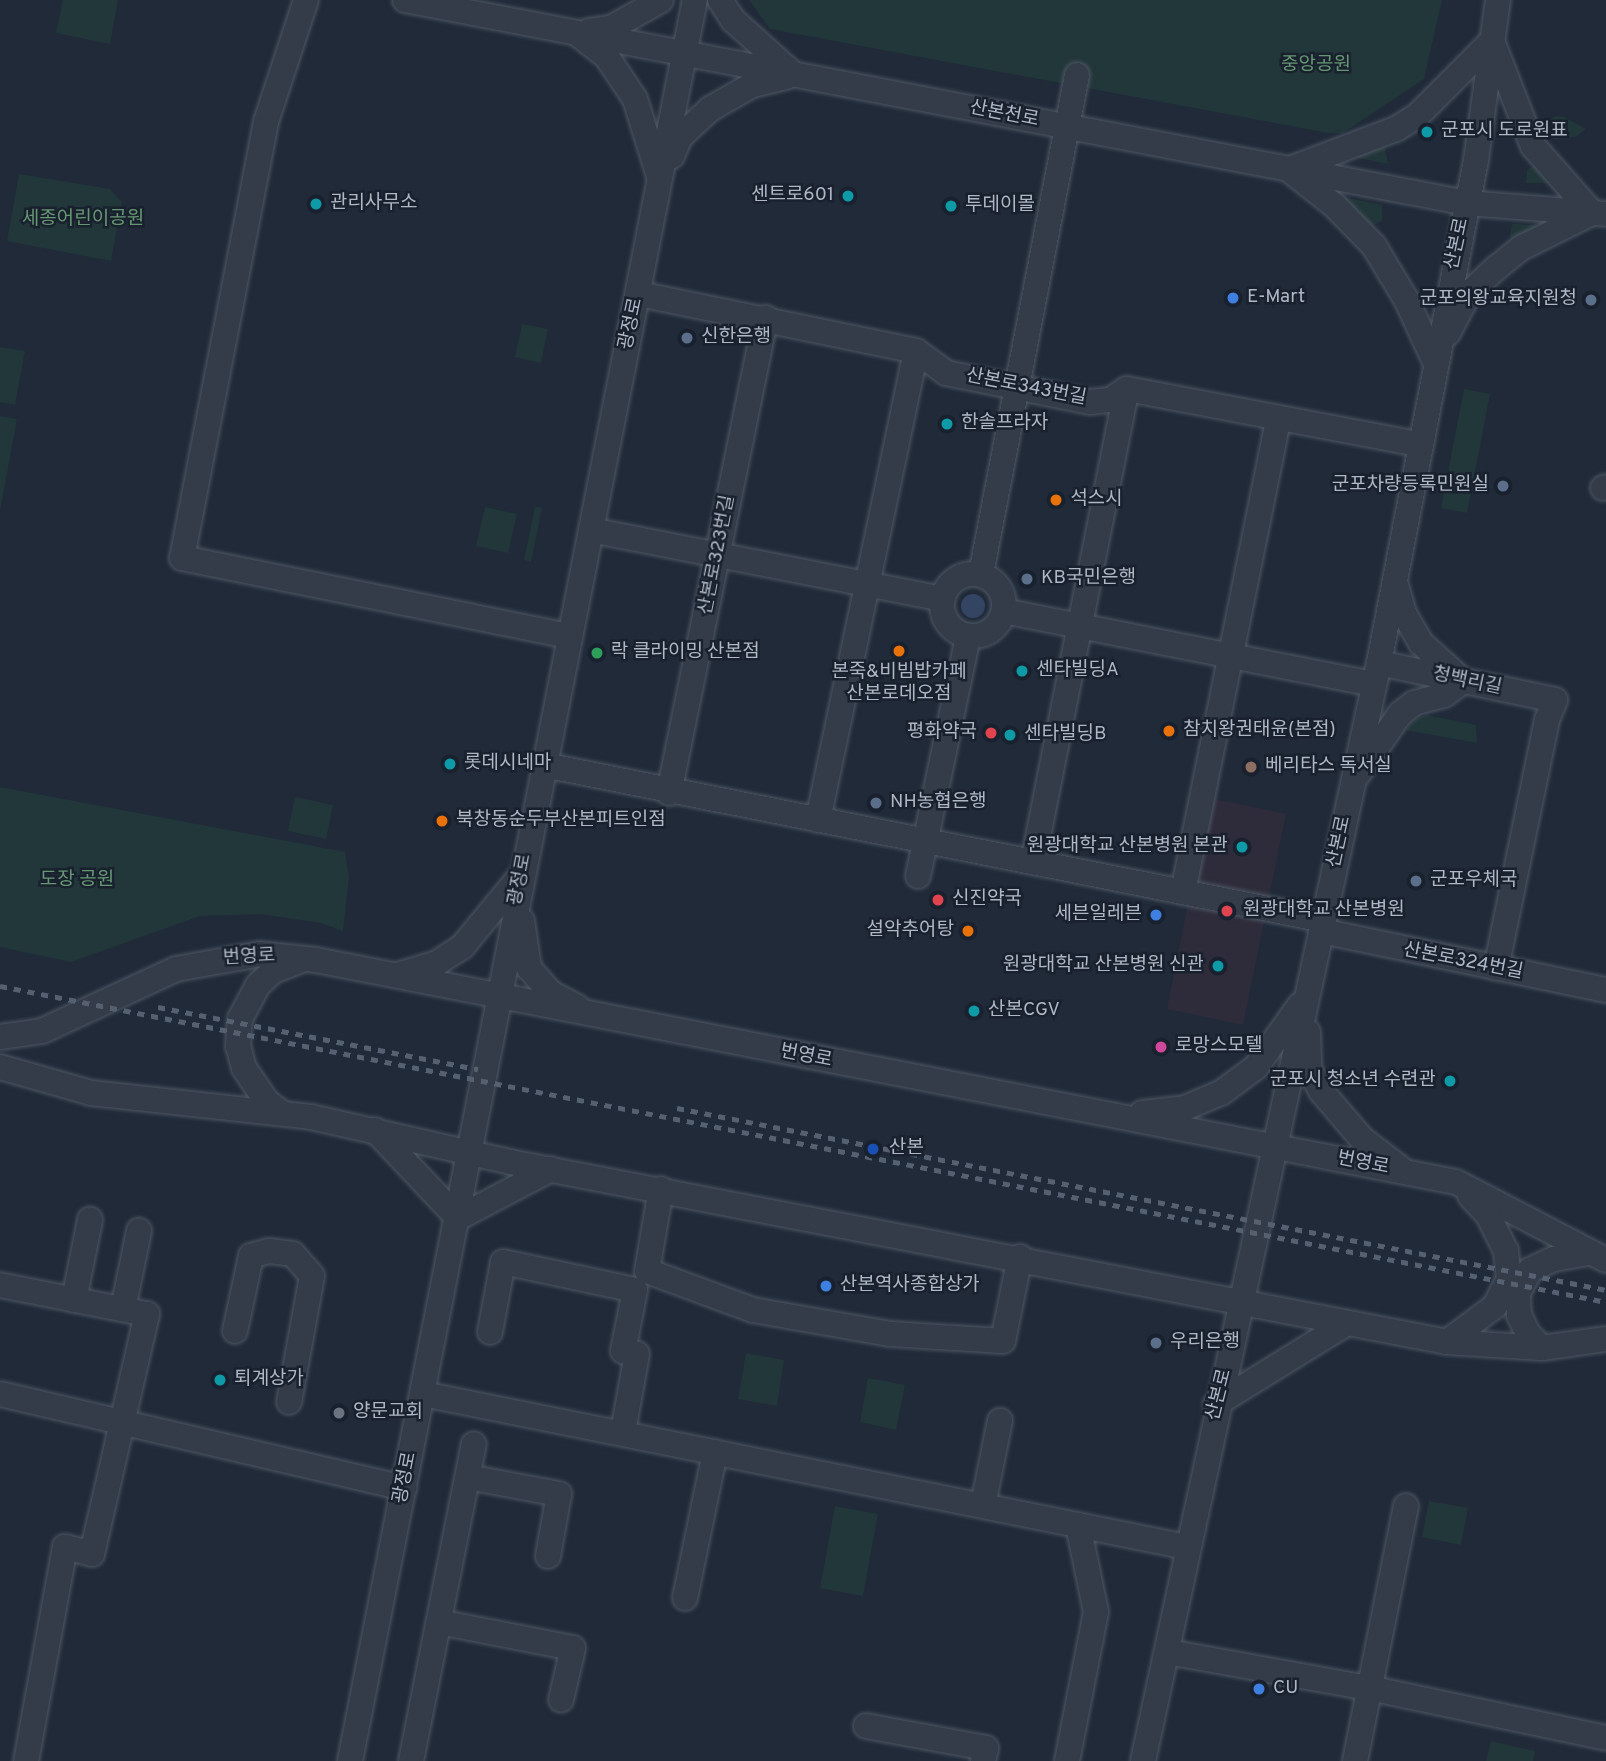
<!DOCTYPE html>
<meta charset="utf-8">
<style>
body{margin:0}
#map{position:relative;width:1606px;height:1761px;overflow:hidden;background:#202a39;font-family:Overpass,"Noto Sans KR",sans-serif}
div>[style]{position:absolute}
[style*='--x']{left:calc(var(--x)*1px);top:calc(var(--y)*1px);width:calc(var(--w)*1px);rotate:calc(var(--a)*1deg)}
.medical>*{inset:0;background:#2e2c3b}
.green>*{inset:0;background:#22373a}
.water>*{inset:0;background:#334562}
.round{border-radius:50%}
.roads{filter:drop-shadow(0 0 2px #4e5764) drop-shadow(0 0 2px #4e5764)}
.minor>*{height:24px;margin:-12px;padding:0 12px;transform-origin:12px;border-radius:12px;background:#343c4a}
.minor>.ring{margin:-12px;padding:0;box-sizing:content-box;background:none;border:24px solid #343c4a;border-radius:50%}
.rail>*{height:5px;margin-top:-2.5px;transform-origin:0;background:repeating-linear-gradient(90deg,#556071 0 7px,transparent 0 14px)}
.dots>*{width:19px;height:19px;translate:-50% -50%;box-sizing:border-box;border:4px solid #19212e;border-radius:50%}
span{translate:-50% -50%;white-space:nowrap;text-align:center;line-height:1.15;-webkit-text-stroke:5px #19212e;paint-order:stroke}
.park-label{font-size:19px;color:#659872}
.street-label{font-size:19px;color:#aeb7c6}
.poi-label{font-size:19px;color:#aeb7c6}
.left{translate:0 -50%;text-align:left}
.right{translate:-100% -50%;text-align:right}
</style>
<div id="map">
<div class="medical">
<div style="clip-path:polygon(1209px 798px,1286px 814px,1243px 1025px,1167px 1009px)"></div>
</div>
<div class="green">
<div style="clip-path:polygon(63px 0,118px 0,110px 44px,56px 33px)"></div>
<div style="clip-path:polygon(749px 0,1442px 0,1424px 79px,1343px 133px,1328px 133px,770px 29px)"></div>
<div style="clip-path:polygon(1557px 116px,1564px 117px,1586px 129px,1575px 137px,1554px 139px,1545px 121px)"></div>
<div style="clip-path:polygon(1384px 143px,1388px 164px,1349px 156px)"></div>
<div style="clip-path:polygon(1537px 163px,1556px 183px,1526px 183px,1527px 170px)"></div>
<div style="clip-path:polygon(19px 174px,110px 189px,122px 202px,111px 261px,7px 241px)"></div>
<div style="clip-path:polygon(1338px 196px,1382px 205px,1382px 221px,1369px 227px)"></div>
<div style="clip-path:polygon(1512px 224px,1546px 226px,1515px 245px,1510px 236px)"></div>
<div style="clip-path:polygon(522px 324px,548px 329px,541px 363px,515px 357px)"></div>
<div style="clip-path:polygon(0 347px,25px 351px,15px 405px,0 402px)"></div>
<div style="clip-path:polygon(1464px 389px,1490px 394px,1467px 513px,1441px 508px)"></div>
<div style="clip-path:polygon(0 416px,17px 419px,0 511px)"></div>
<div style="clip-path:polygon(485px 507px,517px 514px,508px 553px,476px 546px)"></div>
<div style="clip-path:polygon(535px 507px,542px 508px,531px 562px,524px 560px)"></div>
<div style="clip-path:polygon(1427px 715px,1476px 725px,1477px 743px,1406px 730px,1414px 719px)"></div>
<div style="clip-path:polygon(0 787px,345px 852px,349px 878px,343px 931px,321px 923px,260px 914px,200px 916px,71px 962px,0 947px)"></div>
<div style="clip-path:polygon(295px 797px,333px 805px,326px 839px,288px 831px)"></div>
<div style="clip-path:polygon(746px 1353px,784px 1360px,777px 1406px,738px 1399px)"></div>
<div style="clip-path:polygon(868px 1378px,905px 1385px,896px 1430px,860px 1422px)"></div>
<div style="clip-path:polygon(1429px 1501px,1468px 1508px,1461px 1545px,1422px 1537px)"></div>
<div style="clip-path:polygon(835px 1506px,878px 1514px,863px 1596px,820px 1588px)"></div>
<div style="clip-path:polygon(1491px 1741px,1535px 1751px,1533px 1761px,1486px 1761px)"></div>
</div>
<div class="water">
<div class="round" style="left:961px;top:594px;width:24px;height:24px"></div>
</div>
<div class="roads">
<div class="minor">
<div style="--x:306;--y:0;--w:128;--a:108.2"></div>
<div style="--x:266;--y:122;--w:444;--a:100.9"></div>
<div style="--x:182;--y:558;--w:396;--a:11.4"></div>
<div style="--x:405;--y:0;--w:1081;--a:10.82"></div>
<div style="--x:1467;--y:203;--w:139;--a:4.5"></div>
<div style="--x:720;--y:0;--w:24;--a:57"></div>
<div style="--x:733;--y:20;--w:81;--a:42"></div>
<div style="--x:589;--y:31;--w:22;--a:-8"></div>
<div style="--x:611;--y:28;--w:57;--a:-29.2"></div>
<div style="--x:579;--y:35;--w:36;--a:38"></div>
<div style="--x:607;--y:57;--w:50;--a:56.3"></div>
<div style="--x:635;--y:99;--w:81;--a:72.7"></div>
<div style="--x:672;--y:156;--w:21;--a:-67"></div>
<div style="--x:680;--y:137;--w:41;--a:-43"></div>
<div style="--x:710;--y:109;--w:48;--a:-29.7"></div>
<div style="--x:752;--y:85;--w:35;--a:-13"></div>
<div style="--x:1290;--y:169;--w:113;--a:-20.7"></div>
<div style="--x:1396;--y:129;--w:25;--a:-32"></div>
<div style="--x:1417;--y:116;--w:106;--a:-45"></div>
<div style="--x:1492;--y:41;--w:113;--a:68.7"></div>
<div style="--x:1533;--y:146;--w:89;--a:48.6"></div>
<div style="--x:1592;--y:213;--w:79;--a:153.8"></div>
<div style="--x:1521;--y:248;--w:32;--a:141"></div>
<div style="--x:1496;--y:268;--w:37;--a:137"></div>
<div style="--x:1469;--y:293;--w:45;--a:117.7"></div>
<div style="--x:1292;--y:172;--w:55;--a:38.3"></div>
<div style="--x:1335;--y:206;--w:56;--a:45.7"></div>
<div style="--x:1374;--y:246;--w:64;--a:59"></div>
<div style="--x:1407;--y:301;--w:65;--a:65.4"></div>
<div style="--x:639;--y:294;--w:283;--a:11.6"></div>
<div style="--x:916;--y:351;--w:37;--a:36"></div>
<div style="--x:946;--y:373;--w:147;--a:11.4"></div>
<div style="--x:1090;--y:402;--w:20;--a:-6"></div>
<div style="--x:1110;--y:400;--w:20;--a:-33"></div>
<div style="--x:1127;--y:389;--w:296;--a:10.7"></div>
<div style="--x:1603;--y:488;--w:3;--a:-18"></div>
<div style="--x:591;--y:530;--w:358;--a:11.1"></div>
<div class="ring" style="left:942px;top:574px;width:38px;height:38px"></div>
<div style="--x:981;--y:574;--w:508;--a:-79.11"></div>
<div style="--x:1004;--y:611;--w:377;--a:11.2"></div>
<div style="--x:1379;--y:663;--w:180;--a:11.9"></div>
<div style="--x:1555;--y:700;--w:22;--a:112"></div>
<div style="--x:1547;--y:720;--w:253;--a:101.6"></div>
<div style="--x:544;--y:765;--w:795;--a:11.24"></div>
<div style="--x:1359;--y:773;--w:72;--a:-55.2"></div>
<div style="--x:1400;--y:714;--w:18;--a:-38"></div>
<div style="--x:1414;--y:703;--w:31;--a:-15"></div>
<div style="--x:1444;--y:695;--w:24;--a:-36"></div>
<div style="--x:1463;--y:681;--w:57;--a:-137.9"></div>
<div style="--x:1421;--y:643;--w:34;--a:-120"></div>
<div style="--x:1404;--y:613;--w:29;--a:-106"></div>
<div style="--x:669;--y:793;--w:485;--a:-78.5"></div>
<div style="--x:818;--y:820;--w:479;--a:-78.2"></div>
<div style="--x:1033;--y:862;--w:482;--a:-78.8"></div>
<div style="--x:918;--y:876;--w:245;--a:-78.2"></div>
<div style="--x:1183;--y:892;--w:482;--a:-78.6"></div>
<div style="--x:522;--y:921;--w:48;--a:81.5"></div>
<div style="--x:529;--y:968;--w:33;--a:49"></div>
<div style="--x:551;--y:993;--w:30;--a:28"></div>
<div style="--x:1321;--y:931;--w:291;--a:11.7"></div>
<div style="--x:401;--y:974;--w:38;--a:-17"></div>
<div style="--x:437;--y:963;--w:30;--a:-33"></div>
<div style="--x:462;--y:947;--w:88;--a:-50.5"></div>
<div style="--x:1308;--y:1032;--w:37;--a:88"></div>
<div style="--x:1309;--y:1069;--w:25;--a:61"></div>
<div style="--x:1321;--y:1091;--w:63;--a:49.5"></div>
<div style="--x:1362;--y:1139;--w:48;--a:37.3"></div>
<div style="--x:0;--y:1037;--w:42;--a:-8.1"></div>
<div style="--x:42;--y:1031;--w:148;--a:-24.8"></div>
<div style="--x:176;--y:969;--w:85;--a:-10.1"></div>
<div style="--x:260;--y:954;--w:56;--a:6.1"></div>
<div style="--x:316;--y:960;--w:1161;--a:11.02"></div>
<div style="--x:1456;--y:1182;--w:169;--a:27.5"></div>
<div style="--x:0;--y:1067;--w:95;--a:15.9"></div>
<div style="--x:91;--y:1093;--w:221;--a:6.2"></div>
<div style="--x:311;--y:1117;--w:204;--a:12.7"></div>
<div style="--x:510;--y:1162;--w:954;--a:10.87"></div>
<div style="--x:1447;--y:1342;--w:95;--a:3.6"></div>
<div style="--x:1542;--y:1348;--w:65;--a:-8"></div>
<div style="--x:282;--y:1113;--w:19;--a:-144"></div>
<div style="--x:267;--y:1102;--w:41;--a:-124.1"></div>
<div style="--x:244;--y:1068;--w:23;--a:-105"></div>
<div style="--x:238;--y:1046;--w:27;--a:-86"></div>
<div style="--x:240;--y:1019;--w:38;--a:-62"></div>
<div style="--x:258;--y:985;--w:21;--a:-43"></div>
<div style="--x:273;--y:971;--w:30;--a:-21"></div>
<div style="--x:1142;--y:1113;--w:43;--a:-6.6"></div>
<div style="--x:1185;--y:1108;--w:39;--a:-23"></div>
<div style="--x:1221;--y:1093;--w:44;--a:-36.6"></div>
<div style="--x:1256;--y:1067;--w:76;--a:-54.6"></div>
<div style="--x:375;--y:1130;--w:121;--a:46.7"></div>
<div style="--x:458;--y:1218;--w:105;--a:-27.8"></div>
<div style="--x:661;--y:1189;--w:83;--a:99.7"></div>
<div style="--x:647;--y:1271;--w:113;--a:20.2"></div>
<div style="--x:753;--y:1310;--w:140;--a:9.9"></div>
<div style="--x:891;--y:1334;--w:112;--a:3.6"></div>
<div style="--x:1003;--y:1341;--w:86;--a:-78.6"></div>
<div style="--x:0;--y:1285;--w:150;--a:11.2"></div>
<div style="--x:147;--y:1314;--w:246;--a:102.9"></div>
<div style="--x:92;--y:1554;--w:28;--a:-165"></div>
<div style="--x:65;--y:1547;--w:218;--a:100.3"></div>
<div style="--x:74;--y:1300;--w:82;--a:-78.7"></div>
<div style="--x:123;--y:1309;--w:80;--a:-78.4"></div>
<div style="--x:235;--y:1331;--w:77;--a:-78"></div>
<div style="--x:251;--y:1256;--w:19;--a:-16"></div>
<div style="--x:269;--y:1251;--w:24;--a:7"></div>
<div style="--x:293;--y:1254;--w:29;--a:49"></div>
<div style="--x:312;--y:1276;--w:128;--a:100.3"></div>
<div style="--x:490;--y:1332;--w:71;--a:-79.5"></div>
<div style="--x:503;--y:1262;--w:135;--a:12"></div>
<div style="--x:635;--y:1290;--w:62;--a:101.1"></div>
<div style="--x:623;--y:1351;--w:14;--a:12"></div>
<div style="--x:637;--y:1354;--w:79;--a:100.2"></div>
<div style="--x:1447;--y:1342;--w:60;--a:-36.9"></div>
<div style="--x:1495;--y:1306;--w:30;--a:-63"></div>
<div style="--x:1509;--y:1279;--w:28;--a:-96"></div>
<div style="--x:1506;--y:1251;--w:40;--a:-116.6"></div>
<div style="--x:1488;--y:1215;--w:26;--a:-133"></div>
<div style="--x:1542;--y:1348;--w:20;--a:-135"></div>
<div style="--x:1528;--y:1334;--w:21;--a:-115"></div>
<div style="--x:1519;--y:1315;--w:22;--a:-93"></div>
<div style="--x:1518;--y:1293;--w:26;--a:-62"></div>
<div style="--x:1530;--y:1270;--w:26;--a:-25"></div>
<div style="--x:1554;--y:1259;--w:35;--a:-10"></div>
<div style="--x:0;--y:1394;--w:415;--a:13.1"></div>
<div style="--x:423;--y:1394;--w:779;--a:11.32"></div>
<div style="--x:1216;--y:1404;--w:154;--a:-31.7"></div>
<div style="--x:468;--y:1477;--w:93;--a:10.6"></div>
<div style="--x:559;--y:1494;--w:63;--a:100.1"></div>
<div style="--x:983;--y:1505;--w:86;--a:-78.6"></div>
<div style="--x:685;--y:1598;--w:149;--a:-78.4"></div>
<div style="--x:439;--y:1622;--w:136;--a:11"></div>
<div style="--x:573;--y:1648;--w:53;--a:103"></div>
<div style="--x:1168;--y:1652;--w:204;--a:10.2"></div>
<div style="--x:1369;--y:1688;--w:242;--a:11.9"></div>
<div style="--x:866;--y:1726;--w:122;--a:10.4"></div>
<div style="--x:986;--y:1748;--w:13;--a:103"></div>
<div style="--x:350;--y:1761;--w:1794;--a:-78.92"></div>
<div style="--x:411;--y:1761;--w:323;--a:-78.8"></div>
<div style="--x:1067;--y:1761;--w:152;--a:-79"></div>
<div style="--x:1096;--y:1612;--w:89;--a:-101.7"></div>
<div style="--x:1143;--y:1761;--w:1123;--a:-77.87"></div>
<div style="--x:1379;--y:663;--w:512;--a:-79.08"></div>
<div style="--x:1476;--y:160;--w:162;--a:-82.2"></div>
<div style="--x:1355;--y:1761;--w:260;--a:-78.7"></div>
</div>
</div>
<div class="rail">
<div style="--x:0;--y:986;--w:1637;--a:11.13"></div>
<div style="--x:158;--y:1007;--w:326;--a:11"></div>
<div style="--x:677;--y:1108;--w:947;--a:11.08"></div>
</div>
<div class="dots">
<div style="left:1427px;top:132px;background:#0f9aa8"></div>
<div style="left:848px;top:196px;background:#0f9aa8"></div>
<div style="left:316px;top:204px;background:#0f9aa8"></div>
<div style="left:951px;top:206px;background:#0f9aa8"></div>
<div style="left:1233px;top:298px;background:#3f7fe0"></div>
<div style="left:1591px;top:300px;background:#5c6f8a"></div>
<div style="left:687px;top:338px;background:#5c6f8a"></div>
<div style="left:947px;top:424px;background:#0f9aa8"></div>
<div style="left:1503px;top:486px;background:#5c6f8a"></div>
<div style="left:1056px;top:500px;background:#e8710a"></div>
<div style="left:1027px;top:579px;background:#5c6f8a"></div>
<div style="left:899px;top:651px;background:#e8710a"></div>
<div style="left:597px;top:653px;background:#2e9e5b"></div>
<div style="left:1022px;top:671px;background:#0f9aa8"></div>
<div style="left:1169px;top:731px;background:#e8710a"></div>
<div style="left:991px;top:733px;background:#e0444e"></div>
<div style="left:1010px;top:735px;background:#0f9aa8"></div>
<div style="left:450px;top:764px;background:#0f9aa8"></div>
<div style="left:1251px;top:767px;background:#8d6e63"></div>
<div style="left:876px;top:803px;background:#5c6f8a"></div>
<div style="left:442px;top:821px;background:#e8710a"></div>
<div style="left:1242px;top:847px;background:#0f9aa8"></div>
<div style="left:1416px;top:881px;background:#5c6f8a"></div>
<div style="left:938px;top:900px;background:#e0444e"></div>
<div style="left:1227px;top:911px;background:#e0444e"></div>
<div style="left:1156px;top:915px;background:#3f7fe0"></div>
<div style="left:968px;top:931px;background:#e8710a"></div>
<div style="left:1218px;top:966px;background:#0f9aa8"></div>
<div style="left:974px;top:1011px;background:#0f9aa8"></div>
<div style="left:1161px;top:1047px;background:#d1479c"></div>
<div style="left:1450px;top:1081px;background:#0f9aa8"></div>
<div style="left:873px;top:1149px;background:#1a4fb4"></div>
<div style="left:826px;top:1286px;background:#3f7fe0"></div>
<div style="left:1156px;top:1343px;background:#5c6f8a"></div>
<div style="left:220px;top:1380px;background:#0f9aa8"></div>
<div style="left:339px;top:1413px;background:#6b7280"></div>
<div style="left:1259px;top:1689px;background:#3f7fe0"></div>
</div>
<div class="park-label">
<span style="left:1316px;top:66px">중앙공원</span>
<span style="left:83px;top:220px">세종어린이공원</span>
<span style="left:77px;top:881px">도장 공원</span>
</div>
<div class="street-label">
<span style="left:1004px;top:115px;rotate:11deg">산본천로</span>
<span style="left:1458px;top:244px;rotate:-78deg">산본로</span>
<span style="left:632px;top:324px;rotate:-78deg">광정로</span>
<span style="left:1026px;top:388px;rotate:11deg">산본로343번길</span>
<span style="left:718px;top:555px;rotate:-79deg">산본로323번길</span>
<span style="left:1467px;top:682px;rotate:12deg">청백리길</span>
<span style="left:1340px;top:842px;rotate:-78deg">산본로</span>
<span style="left:521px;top:880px;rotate:-79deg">광정로</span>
<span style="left:249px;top:958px;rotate:-3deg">번영로</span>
<span style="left:1463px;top:962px;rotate:11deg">산본로324번길</span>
<span style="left:806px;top:1057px;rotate:11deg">번영로</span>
<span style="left:1363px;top:1164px;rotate:11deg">번영로</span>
<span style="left:1220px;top:1395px;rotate:-76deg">산본로</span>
<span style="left:406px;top:1478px;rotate:-79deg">광정로</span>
</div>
<div class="poi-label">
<span class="left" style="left:1441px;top:132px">군포시 도로원표</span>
<span class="right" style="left:834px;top:196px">센트로601</span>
<span class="left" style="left:330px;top:204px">관리사무소</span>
<span class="left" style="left:965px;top:206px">투데이몰</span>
<span class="left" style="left:1247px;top:298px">E-Mart</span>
<span class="right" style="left:1577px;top:300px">군포의왕교육지원청</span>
<span class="left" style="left:701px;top:338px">신한은행</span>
<span class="left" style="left:961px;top:424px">한솔프라자</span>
<span class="right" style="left:1489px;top:486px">군포차량등록민원실</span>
<span class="left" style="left:1070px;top:500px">석스시</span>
<span class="left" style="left:1041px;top:579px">KB국민은행</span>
<span class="left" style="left:611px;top:653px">락 클라이밍 산본점</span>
<span class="left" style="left:1036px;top:671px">센타빌딩A</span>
<span style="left:899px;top:684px">본죽&amp;비빔밥카페<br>산본로데오점</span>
<span class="left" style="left:1183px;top:731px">참치왕권태윤(본점)</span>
<span class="right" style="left:977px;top:733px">평화약국</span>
<span class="left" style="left:1024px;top:735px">센타빌딩B</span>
<span class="left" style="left:464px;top:764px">롯데시네마</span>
<span class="left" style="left:1265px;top:767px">베리타스 독서실</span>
<span class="left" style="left:890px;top:803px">NH농협은행</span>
<span class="left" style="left:456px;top:821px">북창동순두부산본피트인점</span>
<span class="right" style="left:1228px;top:847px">원광대학교 산본병원 본관</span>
<span class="left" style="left:1430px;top:881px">군포우체국</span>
<span class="left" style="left:952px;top:900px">신진약국</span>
<span class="left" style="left:1243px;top:911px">원광대학교 산본병원</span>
<span class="right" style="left:1142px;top:915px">세븐일레븐</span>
<span class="right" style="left:954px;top:931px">설악추어탕</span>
<span class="right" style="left:1204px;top:966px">원광대학교 산본병원 신관</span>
<span class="left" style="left:988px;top:1011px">산본CGV</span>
<span class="left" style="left:1175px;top:1047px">로망스모텔</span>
<span class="right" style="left:1436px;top:1081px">군포시 청소년 수련관</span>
<span class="left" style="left:889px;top:1149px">산본</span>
<span class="left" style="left:840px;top:1286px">산본역사종합상가</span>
<span class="left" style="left:1170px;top:1343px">우리은행</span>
<span class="left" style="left:234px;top:1380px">퇴계상가</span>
<span class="left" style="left:353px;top:1413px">양문교회</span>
<span class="left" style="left:1273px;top:1689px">CU</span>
</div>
</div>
